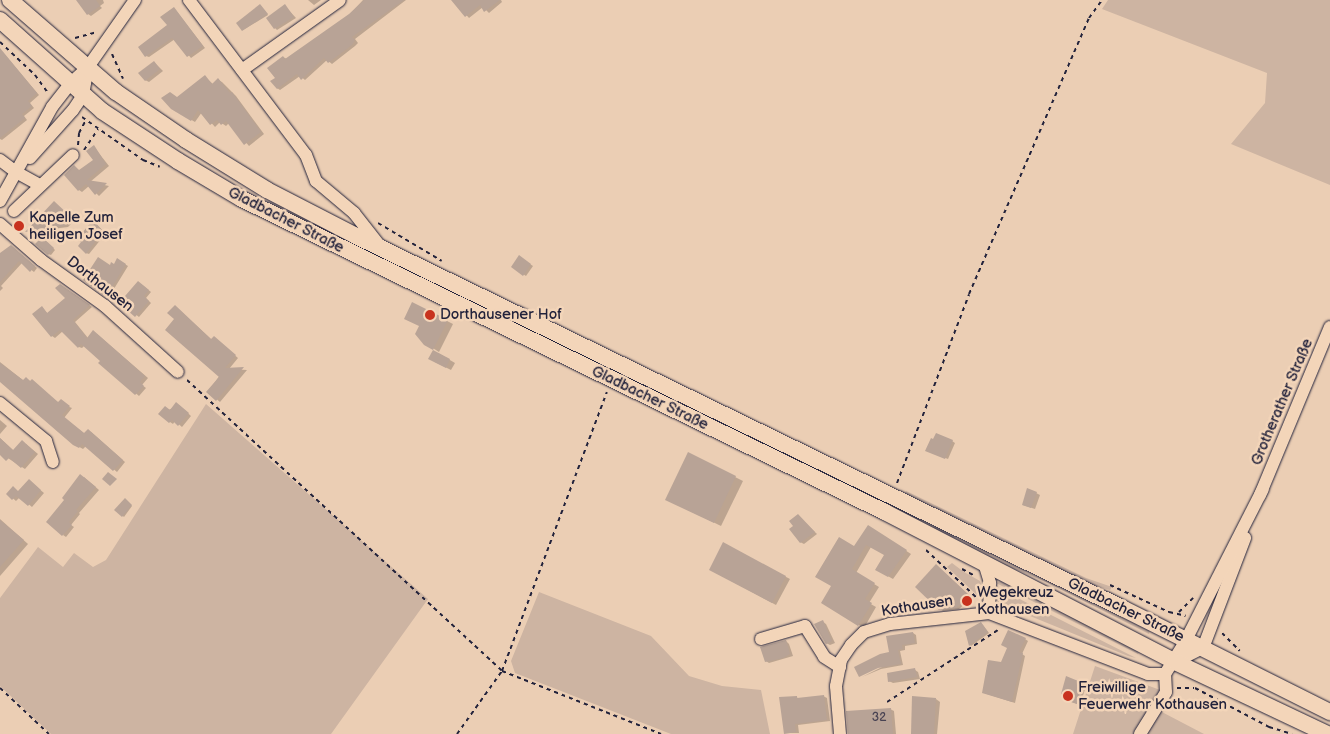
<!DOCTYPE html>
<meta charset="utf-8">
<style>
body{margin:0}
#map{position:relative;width:1330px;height:734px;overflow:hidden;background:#ebceb4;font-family:"Balsamiq Sans",sans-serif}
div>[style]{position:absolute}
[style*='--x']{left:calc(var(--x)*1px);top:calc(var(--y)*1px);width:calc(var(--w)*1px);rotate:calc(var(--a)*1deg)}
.green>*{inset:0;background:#cdb4a2}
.shadow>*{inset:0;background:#0003}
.building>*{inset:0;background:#b8a396}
.path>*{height:2px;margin-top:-1px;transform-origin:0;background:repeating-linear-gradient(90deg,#22223b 0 4px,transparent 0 8px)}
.roads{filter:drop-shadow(0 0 1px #22223b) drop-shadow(0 0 1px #22223b)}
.minor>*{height:12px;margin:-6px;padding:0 6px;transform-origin:6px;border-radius:6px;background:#f3d5b9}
.major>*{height:16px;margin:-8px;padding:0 8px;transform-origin:8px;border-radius:8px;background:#f3d5b9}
.dots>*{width:14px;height:14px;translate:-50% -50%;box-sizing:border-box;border:2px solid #f3d5b9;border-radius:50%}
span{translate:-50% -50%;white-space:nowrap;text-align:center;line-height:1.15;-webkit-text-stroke:5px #f3d5b9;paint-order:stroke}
.number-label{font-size:12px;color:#484252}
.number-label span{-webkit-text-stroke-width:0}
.poi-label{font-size:15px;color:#22223b}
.left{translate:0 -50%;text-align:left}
.street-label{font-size:15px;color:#22223b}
</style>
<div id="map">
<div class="green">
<div style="clip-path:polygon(1108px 0,1330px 0,1330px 185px,1231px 144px,1265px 103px,1267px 73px,1102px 9px)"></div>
<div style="clip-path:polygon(206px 404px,428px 599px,331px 734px,51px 734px,0 686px,0 598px,38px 547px,63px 567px,74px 553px,93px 567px,106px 560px)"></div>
<div style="clip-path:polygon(906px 491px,1086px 578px,1112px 587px,1110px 590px,1086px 583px,904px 495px)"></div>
<div style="clip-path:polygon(935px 525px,1150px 629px,1149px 634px,1048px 583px,993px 560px,933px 529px)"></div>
<div style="clip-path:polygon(952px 563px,964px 572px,980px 581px,982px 586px,978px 596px,947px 567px)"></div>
<div style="clip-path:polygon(1001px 581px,1139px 651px,1138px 654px,996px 583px)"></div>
<div style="clip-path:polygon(994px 588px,998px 588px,1136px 658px,1128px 656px,1008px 607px,999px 606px)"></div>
<div style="clip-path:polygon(539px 592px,651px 636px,689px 676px,722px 686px,761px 690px,770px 734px,671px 734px,515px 673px,511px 661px)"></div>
<div style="clip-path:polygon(1095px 666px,1171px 694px,1160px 711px,1204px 734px,1073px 734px)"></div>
</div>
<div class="shadow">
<div style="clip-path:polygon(83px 0,103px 0,104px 3px,100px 6px,102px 8px,91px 16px,88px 14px)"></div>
<div style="clip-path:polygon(308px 0,321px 0,314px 5px)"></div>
<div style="clip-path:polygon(363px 0,406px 0,355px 39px,358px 43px,355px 46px,332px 64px,327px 60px,305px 80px,300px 76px,280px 90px,277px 88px,276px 78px,283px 57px,287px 59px,349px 15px)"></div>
<div style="clip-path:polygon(453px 0,501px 0,502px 2px,489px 13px,483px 7px,469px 18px)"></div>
<div style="clip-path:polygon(261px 6px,268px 15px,243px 30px)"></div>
<div style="clip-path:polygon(285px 6px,296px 18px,277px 30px,275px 28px)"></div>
<div style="clip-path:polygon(174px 8px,205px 48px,191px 58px,175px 39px,149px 57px,146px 56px,169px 26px)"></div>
<div style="clip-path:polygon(5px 55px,39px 95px,30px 103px,34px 108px,24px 116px,27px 120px,2px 140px,0 139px,0 59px)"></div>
<div style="clip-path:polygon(154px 62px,163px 71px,149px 82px,145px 80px)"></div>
<div style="clip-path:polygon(205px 77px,213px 84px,218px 80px,222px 82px,236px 96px,264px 134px,249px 146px,229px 123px,226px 126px,220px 122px,215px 127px,202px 112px,195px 122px,171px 108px,177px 98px)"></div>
<div style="clip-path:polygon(94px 147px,109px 166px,90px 182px,109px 186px,99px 196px,89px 186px,82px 192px,79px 190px,74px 167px,80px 171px,95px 160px)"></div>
<div style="clip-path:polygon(55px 203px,74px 221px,68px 227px,27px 232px)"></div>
<div style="clip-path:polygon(93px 222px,106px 233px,89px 254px,86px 253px)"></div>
<div style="clip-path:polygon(45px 240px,55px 250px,51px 255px,48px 254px)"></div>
<div style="clip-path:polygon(11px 246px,37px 268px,34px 272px,22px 263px,1px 286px,3px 288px,0 291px,0 255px)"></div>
<div style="clip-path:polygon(522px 259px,533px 266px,526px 276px,523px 274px)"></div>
<div style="clip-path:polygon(118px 260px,128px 266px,109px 297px,85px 280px,114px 265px)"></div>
<div style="clip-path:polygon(141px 284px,151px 292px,146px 298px,151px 303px,139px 317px,121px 303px)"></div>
<div style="clip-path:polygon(63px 287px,92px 307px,75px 322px,88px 338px,97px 334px,148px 378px,142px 385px,146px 388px,139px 396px,100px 363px,102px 360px,85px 345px,82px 348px,79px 347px,63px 331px,55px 338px,52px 336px,42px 307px,48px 314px,67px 298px)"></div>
<div style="clip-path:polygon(175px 306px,212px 340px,217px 340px,238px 358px,229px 369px,247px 370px,220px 402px,208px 392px,220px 375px,176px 319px)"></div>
<div style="clip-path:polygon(447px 321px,453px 324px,439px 352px,428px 345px)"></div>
<div style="clip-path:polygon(438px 353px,455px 363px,451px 370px,435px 362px)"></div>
<div style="clip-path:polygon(0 362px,24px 381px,26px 378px,59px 403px,72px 408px,64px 418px,85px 434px,91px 432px,125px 462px,117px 472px,86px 446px,83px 449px,74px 444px,0 381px)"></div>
<div style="clip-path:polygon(179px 405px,191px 416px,182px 427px,175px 421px,173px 424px,170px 422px,160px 414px)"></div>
<div style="clip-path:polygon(0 420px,7px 426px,0 434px)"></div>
<div style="clip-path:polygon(0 438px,14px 451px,26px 444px,38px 454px,25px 469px,0 453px)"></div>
<div style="clip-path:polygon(952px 441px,955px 443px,948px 459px,930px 452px)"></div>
<div style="clip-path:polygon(689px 454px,743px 481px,721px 526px,674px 503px)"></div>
<div style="clip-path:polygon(84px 477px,99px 490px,79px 513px,80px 514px,71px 525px,74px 527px,66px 537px,63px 535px)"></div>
<div style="clip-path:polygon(32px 483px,44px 493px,32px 507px,20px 497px,16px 501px,8px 494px,19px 492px)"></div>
<div style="clip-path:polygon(1036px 493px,1040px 495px,1035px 509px,1023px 505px)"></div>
<div style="clip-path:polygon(125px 500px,132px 506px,124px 517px,116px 510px)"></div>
<div style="clip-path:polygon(798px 516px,817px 534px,804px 544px,800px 542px,794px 527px)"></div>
<div style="clip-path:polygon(0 519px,28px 544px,0 576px)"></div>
<div style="clip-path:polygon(868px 526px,911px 554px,893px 579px,877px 570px,886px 555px,871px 547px,856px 573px,879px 587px,869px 603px,876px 607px,864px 628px,823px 602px)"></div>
<div style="clip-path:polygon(724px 544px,790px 579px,776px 605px,711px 570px)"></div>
<div style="clip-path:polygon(939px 568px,972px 598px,959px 609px,943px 611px,940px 609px)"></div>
<div style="clip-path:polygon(823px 622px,826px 624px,835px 643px,830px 645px,826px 643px)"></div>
<div style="clip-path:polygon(982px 624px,989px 633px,971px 646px,970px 645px)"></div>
<div style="clip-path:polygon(913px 633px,916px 635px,917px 644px,905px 646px,905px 650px,900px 651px,903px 665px,881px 669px,862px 677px,884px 666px,890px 653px)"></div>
<div style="clip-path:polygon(1025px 639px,1028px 641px,1022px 654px,1025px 656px,1015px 703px,987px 694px,1001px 664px)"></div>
<div style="clip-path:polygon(786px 641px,789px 644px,793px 656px,769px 663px,766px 661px)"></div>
<div style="clip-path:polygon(915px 670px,918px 672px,920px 679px,893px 683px,889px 681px)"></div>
<div style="clip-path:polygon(1067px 677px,1086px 686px,1080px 705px,1069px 701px)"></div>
<div style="clip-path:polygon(823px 696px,827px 698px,830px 721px,798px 725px,799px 733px,786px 733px,796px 697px,800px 699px)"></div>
<div style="clip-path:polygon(936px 699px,940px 702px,937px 734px,912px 734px)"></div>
<div style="clip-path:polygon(890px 709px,894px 711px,896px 734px,849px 734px)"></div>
</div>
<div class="building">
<div style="clip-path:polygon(76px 0,96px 0,100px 6px,87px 15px)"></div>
<div style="clip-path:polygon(364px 0,404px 0,352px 37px,355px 40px,352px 45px,328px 63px,324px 58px,301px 80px,297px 74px,277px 89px,270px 81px,275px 78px,267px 68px,283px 56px,285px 59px,349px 14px)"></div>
<div style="clip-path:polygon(451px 0,500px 0,484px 12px,480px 5px,465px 17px)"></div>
<div style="clip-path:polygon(260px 4px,268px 14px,242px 31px,236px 23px)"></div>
<div style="clip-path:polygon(285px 4px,294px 17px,274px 29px,266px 18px)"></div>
<div style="clip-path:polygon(174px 7px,203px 46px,187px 57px,172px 38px,145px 57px,138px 47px,167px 25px,160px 17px)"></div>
<div style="clip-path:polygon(0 48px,37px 93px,28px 101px,32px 106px,22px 114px,25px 118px,0 138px)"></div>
<div style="clip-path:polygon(154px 61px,160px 69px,145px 81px,138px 73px)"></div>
<div style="clip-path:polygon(205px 75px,212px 84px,218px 78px,230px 93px,232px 92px,261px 132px,244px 145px,226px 121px,221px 125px,217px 120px,210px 125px,198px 110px,191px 121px,171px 109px,161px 98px,170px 92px,177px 97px)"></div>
<div style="clip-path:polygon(94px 145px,106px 164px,87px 180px,107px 183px,95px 195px,86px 184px,78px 191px,64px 175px,74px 165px,79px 170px,93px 160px,86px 151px)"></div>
<div style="clip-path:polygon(54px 201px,72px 218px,64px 226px,25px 232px)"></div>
<div style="clip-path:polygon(93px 220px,103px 231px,86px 254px,78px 246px,81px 242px,77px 239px)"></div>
<div style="clip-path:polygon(42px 237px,54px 248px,48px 255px,35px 244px)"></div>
<div style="clip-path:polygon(11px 245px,35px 266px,30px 272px,19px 261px,0 282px,0 253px)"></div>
<div style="clip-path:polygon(519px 255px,531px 264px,523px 276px,511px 267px)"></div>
<div style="clip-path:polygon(98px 257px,110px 265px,111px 262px,114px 264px,117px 258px,126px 264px,106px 297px,83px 280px)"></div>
<div style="clip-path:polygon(138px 281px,149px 290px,144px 296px,149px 301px,135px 317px,119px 303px)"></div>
<div style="clip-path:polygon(60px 284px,90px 305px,73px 320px,87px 338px,93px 330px,145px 376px,140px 382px,144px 386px,135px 395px,98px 363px,100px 361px,81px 344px,78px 348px,60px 330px,51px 337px,32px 314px,42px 306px,47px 313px,65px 298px,55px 288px)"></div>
<div style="clip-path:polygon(412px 302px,448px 320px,433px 350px,424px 345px,415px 334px,419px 326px,404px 319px)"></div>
<div style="clip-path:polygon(175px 305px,211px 339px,214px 336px,236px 355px,225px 368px,244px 367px,216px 401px,206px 392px,219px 377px,165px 330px,174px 319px,167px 313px)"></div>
<div style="clip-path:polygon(433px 350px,450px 359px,446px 368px,428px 359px)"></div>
<div style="clip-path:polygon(0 363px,23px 380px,26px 377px,30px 381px,32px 379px,58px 402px,61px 399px,70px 406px,62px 415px,84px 433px,88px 429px,123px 460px,113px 471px,82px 444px,79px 448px,73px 445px,0 382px)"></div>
<div style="clip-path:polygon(176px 402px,189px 413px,178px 426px,172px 420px,169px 423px,158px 414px,165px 406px,170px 410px)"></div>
<div style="clip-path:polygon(936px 433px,953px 440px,945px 459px,925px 451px,931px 438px,933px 439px)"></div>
<div style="clip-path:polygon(0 438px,13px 450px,22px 440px,35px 452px,21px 468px,9px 458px,6px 461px,0 455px)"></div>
<div style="clip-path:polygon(688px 452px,736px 476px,714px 523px,665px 500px)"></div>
<div style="clip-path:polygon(108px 472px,117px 479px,110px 486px,102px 479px)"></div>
<div style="clip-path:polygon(80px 474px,96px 487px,76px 510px,78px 511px,69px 522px,72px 525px,62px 536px,46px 522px,64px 500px,62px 498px)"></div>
<div style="clip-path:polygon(29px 479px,41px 490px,28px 506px,16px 496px,12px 500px,6px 494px,13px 486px,18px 491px)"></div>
<div style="clip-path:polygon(1027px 488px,1037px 492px,1031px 508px,1022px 505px)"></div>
<div style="clip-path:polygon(125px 498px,132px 505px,122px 517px,114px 510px)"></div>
<div style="clip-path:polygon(798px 514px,815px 532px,800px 543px,789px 529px,793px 526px,789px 521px)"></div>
<div style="clip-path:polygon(0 520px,24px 540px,0 567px)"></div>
<div style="clip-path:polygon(868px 525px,907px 550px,888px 577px,875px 570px,884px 555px,866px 545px,852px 569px,875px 583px,865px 599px,872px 603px,858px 626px,821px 603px,831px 586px,815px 577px,839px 537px,854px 546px)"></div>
<div style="clip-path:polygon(723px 542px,786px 576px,772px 603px,709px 570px)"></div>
<div style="clip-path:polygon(936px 564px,970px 596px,956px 608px,939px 610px,915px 587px)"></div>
<div style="clip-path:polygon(823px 620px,832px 641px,826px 644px,814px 624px)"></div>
<div style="clip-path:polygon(981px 622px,988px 632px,969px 646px,965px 631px)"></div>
<div style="clip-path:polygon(1008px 630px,1026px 638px,1019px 652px,1023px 653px,1012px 702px,982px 693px,988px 660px,1001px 662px,1007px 648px,1001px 645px)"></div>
<div style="clip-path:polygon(913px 632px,915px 643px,902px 645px,903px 649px,898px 650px,901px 664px,878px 668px,859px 677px,854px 667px,880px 654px,889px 652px,886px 636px)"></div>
<div style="clip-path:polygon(786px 640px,790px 654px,783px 658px,765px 662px,760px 647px)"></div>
<div style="clip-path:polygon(915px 668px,917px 677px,888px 682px,887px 673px)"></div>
<div style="clip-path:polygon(1066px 676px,1083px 683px,1077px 704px,1068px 701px,1069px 697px,1061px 694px)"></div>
<div style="clip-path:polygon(824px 695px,827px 720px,795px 724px,796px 732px,784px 734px,779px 697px,797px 696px,797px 698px)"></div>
<div style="clip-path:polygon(912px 696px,936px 698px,934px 734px,911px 734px)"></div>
<div style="clip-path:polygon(891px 708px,893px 734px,848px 734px,846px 711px)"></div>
</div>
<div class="path">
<div style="--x:75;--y:38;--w:23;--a:-15"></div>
<div style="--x:0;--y:42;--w:48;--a:43.3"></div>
<div style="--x:35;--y:75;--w:22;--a:54"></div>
<div style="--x:112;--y:54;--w:27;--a:66"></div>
<div style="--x:82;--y:117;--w:75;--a:35.2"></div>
<div style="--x:143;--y:160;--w:18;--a:22"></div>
<div style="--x:78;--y:145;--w:12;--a:-85"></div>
<div style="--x:79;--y:133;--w:15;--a:-62"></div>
<div style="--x:84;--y:150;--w:25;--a:-56"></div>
<div style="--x:378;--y:223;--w:74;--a:30.7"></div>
<div style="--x:187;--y:380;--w:429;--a:42.7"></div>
<div style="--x:502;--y:671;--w:171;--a:21.6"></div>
<div style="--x:897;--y:483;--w:202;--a:-69.1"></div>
<div style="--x:969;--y:294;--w:301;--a:-66.5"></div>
<div style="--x:1089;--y:18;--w:22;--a:-54"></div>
<div style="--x:926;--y:550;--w:70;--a:43.3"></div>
<div style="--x:962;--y:569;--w:15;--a:28"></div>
<div style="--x:1110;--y:585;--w:65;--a:24.6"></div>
<div style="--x:1169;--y:612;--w:17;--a:13"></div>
<div style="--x:1179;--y:612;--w:20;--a:-45"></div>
<div style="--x:1222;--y:633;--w:25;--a:45"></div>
<div style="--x:0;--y:688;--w:67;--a:43.2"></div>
<div style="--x:1177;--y:688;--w:17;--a:0"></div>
<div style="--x:1195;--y:688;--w:84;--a:27.8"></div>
<div style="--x:1269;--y:727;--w:24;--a:17"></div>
<div style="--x:887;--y:702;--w:132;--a:-33"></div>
<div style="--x:457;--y:734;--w:77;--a:-54.5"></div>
<div style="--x:502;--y:671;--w:298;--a:-69.4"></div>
</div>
<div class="roads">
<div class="minor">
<div style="--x:189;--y:0;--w:194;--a:53"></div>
<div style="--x:306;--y:155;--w:28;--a:69"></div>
<div style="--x:316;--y:181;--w:50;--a:40.1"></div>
<div style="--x:354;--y:213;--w:42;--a:51.8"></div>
<div style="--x:242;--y:70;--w:120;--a:-35.5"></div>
<div style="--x:30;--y:158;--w:64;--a:-48.1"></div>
<div style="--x:73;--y:110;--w:18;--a:-56"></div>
<div style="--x:83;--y:95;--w:28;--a:-80"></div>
<div style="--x:0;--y:160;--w:20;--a:37"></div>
<div style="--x:16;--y:172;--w:26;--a:29"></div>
<div style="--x:0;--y:201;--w:107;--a:-61"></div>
<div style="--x:52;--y:107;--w:29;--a:-52"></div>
<div style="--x:70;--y:84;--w:25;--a:-43"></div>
<div style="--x:88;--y:67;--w:82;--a:-55"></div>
<div style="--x:14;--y:211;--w:81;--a:-43.5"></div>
<div style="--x:0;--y:224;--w:55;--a:41.3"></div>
<div style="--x:41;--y:260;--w:79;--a:35.7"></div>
<div style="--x:105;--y:306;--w:98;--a:42.1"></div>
<div style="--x:0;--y:403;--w:60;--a:39.6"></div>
<div style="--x:46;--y:441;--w:22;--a:72"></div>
<div style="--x:1260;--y:495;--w:182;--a:-67.4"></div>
<div style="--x:984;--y:563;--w:21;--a:73"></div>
<div style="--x:990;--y:583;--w:30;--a:92"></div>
<div style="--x:761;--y:639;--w:46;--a:-16.5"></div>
<div style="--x:805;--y:626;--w:36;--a:58"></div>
<div style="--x:824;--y:657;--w:19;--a:32"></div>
<div style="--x:1175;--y:662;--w:31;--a:-27"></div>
<div style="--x:1203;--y:648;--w:118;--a:-69.1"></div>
<div style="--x:840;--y:734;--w:48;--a:-94.8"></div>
<div style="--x:836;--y:686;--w:26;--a:-79"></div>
<div style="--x:841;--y:660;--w:18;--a:-56"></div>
<div style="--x:851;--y:645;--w:18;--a:-45"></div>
<div style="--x:864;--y:632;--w:27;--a:-17"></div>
<div style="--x:890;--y:624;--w:100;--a:-6.3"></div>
<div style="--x:989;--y:613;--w:170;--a:21"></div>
<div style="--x:1148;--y:674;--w:17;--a:0"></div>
<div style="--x:1165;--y:674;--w:40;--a:-58"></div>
<div style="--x:1186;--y:640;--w:169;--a:-63"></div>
<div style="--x:1140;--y:734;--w:49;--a:-58.2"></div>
<div style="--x:1166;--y:692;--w:18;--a:-93"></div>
</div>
<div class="major">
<div style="--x:10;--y:0;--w:140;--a:41"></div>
<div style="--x:116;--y:92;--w:85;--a:34.4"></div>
<div style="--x:186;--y:140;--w:95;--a:31.7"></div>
<div style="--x:267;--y:190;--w:100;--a:27.3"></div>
<div style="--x:356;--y:236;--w:852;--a:25.9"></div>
<div style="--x:1122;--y:608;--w:233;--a:26.6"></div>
<div style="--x:0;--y:20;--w:137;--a:41.7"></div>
<div style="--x:102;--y:111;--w:91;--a:33.3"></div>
<div style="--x:178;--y:161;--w:74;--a:30.7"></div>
<div style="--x:242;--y:199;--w:715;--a:25.96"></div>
<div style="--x:885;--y:512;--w:326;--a:27.3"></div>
<div style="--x:1175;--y:662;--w:168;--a:25.3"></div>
</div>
</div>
<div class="dots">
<div style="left:19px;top:226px;background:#c8321e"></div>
<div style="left:430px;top:315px;background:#c8321e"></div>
<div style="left:967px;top:601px;background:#c8321e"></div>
<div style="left:1068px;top:696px;background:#c8321e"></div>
</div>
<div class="number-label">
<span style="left:879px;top:718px">32</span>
</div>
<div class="poi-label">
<span class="left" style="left:29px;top:226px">Kapelle Zum<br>heiligen Josef</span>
<span class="left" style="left:440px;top:315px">Dorthausener Hof</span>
<span class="left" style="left:977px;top:601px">Wegekreuz<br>Kothausen</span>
<span class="left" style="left:1078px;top:696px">Freiwillige<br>Feuerwehr Kothausen</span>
</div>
<div class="street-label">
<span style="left:286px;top:220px;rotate:27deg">Gladbacher Straße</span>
<span style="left:100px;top:284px;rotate:38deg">Dorthausen</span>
<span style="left:650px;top:398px;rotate:26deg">Gladbacher Straße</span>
<span style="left:1282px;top:402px;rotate:-67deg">Grotherather Straße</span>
<span style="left:917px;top:606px;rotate:-9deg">Kothausen</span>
<span style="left:1126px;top:610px;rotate:26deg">Gladbacher Straße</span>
</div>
</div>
